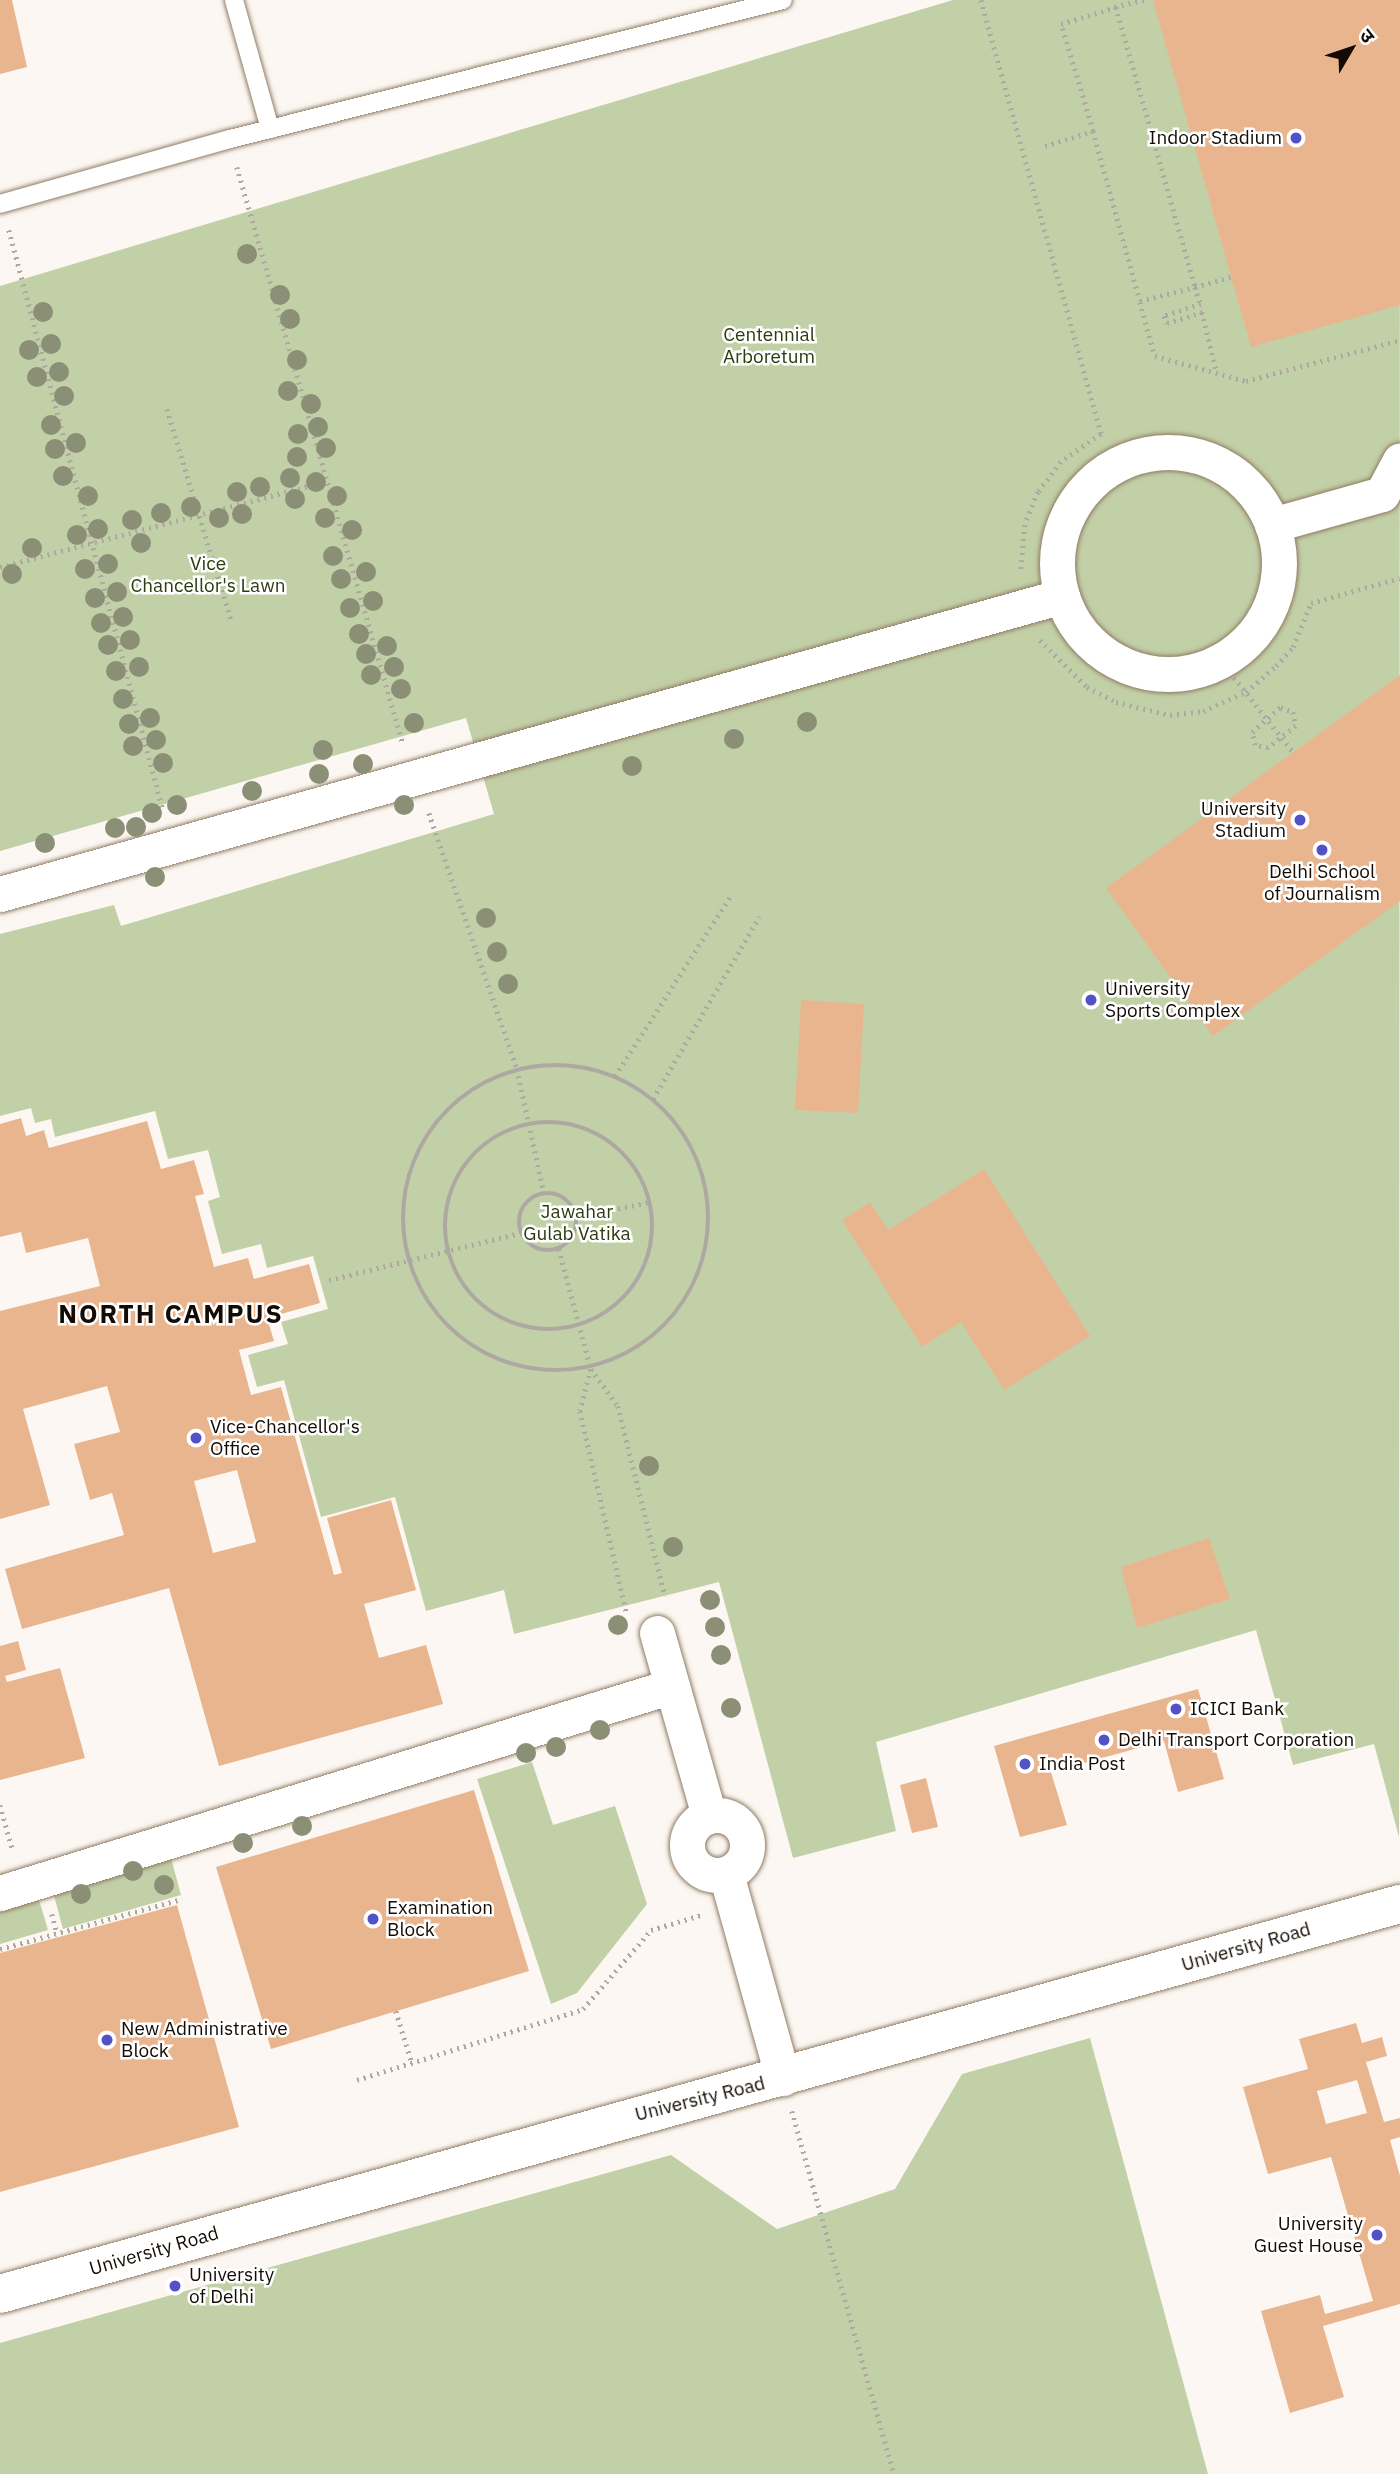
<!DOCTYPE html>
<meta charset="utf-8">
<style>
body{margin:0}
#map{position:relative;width:1400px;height:2474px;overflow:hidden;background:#fcf7f2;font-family:"IBM Plex Sans","Noto Sans Devanagari",sans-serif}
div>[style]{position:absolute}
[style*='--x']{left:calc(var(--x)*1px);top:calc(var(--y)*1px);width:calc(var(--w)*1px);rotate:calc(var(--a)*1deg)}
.green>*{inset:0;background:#c2d0a7}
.building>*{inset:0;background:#e9b58f}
.path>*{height:4.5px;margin-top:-2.25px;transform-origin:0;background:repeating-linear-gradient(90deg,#aea8a2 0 2px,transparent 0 7px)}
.path>.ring{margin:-2.25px;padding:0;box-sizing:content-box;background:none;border:4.5px solid #aea8a2;border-radius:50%}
.roads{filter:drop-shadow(0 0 2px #927c65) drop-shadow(0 0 2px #927c65)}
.service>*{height:18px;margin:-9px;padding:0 9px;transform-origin:9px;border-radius:9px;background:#fff}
.minor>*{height:35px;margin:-17.5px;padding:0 17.5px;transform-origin:17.5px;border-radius:17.5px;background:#fff}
.minor>.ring{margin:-17.5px;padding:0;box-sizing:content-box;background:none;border:35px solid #fff;border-radius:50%}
.tertiary>*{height:38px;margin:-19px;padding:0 19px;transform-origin:19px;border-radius:19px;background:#fff}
.trees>*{width:20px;height:20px;margin:-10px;border-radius:50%;background:#8b8f75}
.dots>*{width:19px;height:19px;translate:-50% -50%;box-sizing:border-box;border:4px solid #fff;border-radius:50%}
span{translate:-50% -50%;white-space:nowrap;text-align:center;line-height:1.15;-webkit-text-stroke:5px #fff;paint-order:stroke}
.poi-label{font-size:19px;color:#140c04}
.right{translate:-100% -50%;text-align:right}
.left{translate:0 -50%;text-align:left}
.park-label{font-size:19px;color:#2e3a0f}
.street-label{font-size:19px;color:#140c04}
.district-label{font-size:26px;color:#140c04;font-weight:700;letter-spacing:2px}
.north{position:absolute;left:1316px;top:14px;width:70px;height:70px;-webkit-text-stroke:5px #fff;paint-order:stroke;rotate:51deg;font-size:19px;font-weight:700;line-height:28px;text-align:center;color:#140c04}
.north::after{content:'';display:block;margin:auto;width:24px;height:32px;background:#140c04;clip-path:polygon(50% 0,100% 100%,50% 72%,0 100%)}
</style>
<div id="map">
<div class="green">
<div style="clip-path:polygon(953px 0,1400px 0,1399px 1837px,1374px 1744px,1293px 1765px,1256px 1630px,876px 1742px,896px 1831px,793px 1858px,719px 1582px,514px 1634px,504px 1590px,426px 1611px,395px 1497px,321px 1517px,284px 1380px,257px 1387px,248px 1355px,288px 1344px,281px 1322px,328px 1309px,313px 1256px,267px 1268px,261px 1244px,222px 1254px,208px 1201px,220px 1197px,208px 1150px,168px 1159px,155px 1111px,55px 1137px,51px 1119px,35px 1123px,31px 1108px,0 1116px,0 934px,114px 905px,121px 926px,494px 814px,466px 718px,0 851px,0 286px)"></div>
<div style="clip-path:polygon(532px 1762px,553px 1825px,615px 1806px,647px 1904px,577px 1993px,551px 2004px,477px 1779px)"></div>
<div style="clip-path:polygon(171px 1858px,181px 1895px,63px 1929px,53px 1892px)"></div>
<div style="clip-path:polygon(37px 1893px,48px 1930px,0 1944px,0 1903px)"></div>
<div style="clip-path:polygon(1090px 2038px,1208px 2474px,0 2474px,0 2343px,671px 2155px,777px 2229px,895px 2189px,962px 2074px)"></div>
</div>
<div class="building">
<div style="clip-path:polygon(0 0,12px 0,27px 67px,0 74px)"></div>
<div style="clip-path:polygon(1153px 0,1400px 0,1400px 305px,1251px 347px)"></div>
<div style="clip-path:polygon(1400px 675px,1400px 901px,1213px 1036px,1106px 888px)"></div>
<div style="clip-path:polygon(801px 1000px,864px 1004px,858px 1113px,795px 1110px)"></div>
<div style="clip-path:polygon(evenodd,21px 1118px,26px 1136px,44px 1130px,49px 1148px,147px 1121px,161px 1169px,194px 1160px,204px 1194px,195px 1196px,214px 1267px,248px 1258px,254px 1279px,309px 1264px,320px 1303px,267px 1318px,274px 1341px,239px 1350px,251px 1395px,281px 1387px,334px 1575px,342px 1573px,327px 1518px,391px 1500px,416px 1590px,364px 1604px,379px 1658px,426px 1645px,443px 1704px,219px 1766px,169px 1588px,22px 1629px,5px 1569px,124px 1535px,112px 1493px,90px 1500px,74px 1444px,120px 1432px,107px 1386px,23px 1409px,50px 1505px,0 1519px,0 1311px,100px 1286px,88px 1238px,26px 1253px,21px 1232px,0 1237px,0 1124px,21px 1118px,237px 1470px,256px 1542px,213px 1553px,194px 1481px,237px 1470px)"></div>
<div style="clip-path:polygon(984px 1169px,1090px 1336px,1004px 1390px,961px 1322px,922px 1347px,842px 1220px,870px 1202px,888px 1230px)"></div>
<div style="clip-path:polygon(1209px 1538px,1230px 1599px,1137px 1628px,1121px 1567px)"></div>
<div style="clip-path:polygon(18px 1641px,26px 1670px,5px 1676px,7px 1682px,60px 1668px,85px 1758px,0 1780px,0 1646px)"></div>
<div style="clip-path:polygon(1198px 1689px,1224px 1779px,1178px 1792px,1164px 1741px,1051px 1772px,1067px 1825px,1020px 1837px,994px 1746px)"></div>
<div style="clip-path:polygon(926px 1778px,938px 1827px,912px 1833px,900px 1785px)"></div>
<div style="clip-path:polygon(474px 1790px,529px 1971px,271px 2049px,216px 1867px)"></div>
<div style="clip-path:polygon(177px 1905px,239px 2127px,0 2192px,0 1953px)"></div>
<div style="clip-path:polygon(evenodd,1356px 2023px,1362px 2043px,1382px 2037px,1387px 2056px,1366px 2062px,1384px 2122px,1400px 2118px,1400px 2137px,1390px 2140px,1400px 2176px,1400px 2304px,1323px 2326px,1344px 2397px,1290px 2413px,1261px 2311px,1320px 2295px,1325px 2314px,1373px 2301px,1331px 2157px,1268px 2174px,1243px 2087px,1308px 2069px,1299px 2039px,1356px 2023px,1357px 2080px,1367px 2113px,1326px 2124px,1317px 2091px,1357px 2080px)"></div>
</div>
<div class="path">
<div style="--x:981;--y:0;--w:450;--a:74.5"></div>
<div style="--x:1101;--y:434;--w:49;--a:145"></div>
<div style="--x:1061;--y:462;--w:38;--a:127"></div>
<div style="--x:1038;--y:492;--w:35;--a:112"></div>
<div style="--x:1025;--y:525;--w:45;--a:95.1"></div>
<div style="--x:1144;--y:0;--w:29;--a:166"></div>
<div style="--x:1116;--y:7;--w:291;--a:74.2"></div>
<div style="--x:1195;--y:287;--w:37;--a:-16"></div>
<div style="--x:1093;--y:131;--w:176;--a:74.5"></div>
<div style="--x:1140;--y:301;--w:57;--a:-14.3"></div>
<div style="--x:1195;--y:287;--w:18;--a:71"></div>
<div style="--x:1201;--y:304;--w:39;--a:162"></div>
<div style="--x:1164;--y:316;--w:8;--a:67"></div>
<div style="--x:1167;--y:323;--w:37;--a:-17"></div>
<div style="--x:1202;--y:312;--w:63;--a:76.2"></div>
<div style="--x:1045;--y:146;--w:50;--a:-17.4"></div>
<div style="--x:1093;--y:131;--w:112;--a:-106.7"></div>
<div style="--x:1061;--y:24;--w:58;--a:-17.2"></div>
<div style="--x:237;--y:167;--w:600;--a:73.95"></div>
<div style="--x:9;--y:230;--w:600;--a:75.13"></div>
<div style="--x:1140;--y:302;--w:56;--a:74.5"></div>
<div style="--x:1155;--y:356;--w:94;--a:15.4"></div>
<div style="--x:1246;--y:381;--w:159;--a:-14.9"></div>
<div style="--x:167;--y:409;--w:220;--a:73.1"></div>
<div style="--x:0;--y:567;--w:334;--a:-14.7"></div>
<div style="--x:1040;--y:640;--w:66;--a:45"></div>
<div style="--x:1087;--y:687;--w:33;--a:27"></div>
<div style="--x:1116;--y:702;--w:56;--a:13.5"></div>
<div style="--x:1170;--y:715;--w:33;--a:-7"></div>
<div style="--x:1203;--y:711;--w:47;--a:-23.8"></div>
<div style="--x:1246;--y:692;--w:40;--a:-41"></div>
<div style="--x:1276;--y:666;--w:25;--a:-48"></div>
<div style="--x:1293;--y:647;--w:48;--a:-67.8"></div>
<div style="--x:1311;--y:603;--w:92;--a:-15.7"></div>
<div style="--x:1221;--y:661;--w:116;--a:51.6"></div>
<div style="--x:1281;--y:707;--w:13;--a:23"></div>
<div style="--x:1293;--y:712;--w:14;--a:78"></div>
<div style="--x:1296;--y:726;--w:36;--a:142"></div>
<div style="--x:1268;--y:748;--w:13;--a:-167"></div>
<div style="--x:1255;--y:745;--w:13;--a:-103"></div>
<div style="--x:1252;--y:732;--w:38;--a:-41"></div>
<div style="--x:429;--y:813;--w:271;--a:71"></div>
<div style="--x:517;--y:1069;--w:127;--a:77.7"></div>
<div class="ring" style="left:403px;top:1065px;width:301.5px;height:301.5px"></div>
<div style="--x:615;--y:1076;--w:215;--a:-57.3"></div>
<div style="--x:653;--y:1099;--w:211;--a:-59.8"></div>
<div class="ring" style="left:445px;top:1122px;width:203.5px;height:203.5px"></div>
<div class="ring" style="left:519px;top:1193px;width:53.5px;height:53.5px"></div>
<div style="--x:577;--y:1217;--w:75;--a:-11.6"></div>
<div style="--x:559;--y:1249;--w:124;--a:75.1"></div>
<div style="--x:591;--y:1369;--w:46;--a:53.9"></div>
<div style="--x:618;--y:1406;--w:196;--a:76.1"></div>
<div style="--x:329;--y:1280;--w:198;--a:-13.8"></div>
<div style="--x:591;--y:1369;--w:43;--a:104.7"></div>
<div style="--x:580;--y:1411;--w:208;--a:77"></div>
<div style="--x:0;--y:1805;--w:48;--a:74.2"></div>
<div style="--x:52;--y:1914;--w:20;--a:75"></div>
<div style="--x:0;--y:1949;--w:189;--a:-15.4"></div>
<div style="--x:396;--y:2011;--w:54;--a:72.9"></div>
<div style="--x:357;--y:2080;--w:237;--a:-17.4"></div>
<div style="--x:583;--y:2009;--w:104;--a:-49.3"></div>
<div style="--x:651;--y:1930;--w:52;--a:-16.7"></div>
<div style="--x:792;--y:2111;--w:377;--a:74.3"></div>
</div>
<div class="roads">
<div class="service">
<div style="--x:234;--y:0;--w:134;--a:74.4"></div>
<div style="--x:0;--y:204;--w:239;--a:-15.8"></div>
<div style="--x:230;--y:139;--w:570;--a:-14.11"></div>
</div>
<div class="minor">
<div class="ring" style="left:1057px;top:452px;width:187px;height:187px"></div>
<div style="--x:1272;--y:525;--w:114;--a:-15.7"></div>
<div style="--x:1382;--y:494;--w:38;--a:-62"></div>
<div style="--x:0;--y:894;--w:1103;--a:-15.67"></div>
<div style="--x:657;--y:1633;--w:189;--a:74.1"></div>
<div class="ring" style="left:687px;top:1815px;width:25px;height:25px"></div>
<div style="--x:726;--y:1874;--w:212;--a:74.4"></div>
<div style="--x:0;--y:1893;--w:703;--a:-17.12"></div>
</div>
<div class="tertiary">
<div style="--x:0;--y:2294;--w:1453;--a:-15.57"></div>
</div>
</div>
<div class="trees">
<div style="left:247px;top:254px"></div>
<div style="left:280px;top:295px"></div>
<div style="left:43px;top:312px"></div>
<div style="left:290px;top:319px"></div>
<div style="left:51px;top:344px"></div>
<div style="left:29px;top:350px"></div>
<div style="left:297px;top:360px"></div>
<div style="left:59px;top:372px"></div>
<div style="left:37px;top:377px"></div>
<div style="left:288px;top:391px"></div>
<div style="left:64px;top:396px"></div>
<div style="left:311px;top:404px"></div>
<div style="left:51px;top:425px"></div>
<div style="left:318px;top:427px"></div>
<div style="left:298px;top:434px"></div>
<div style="left:76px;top:443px"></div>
<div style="left:326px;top:448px"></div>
<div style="left:55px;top:449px"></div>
<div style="left:297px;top:457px"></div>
<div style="left:63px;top:476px"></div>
<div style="left:290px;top:478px"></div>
<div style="left:316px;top:482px"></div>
<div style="left:260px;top:487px"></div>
<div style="left:237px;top:492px"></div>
<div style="left:88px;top:496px"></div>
<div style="left:337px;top:496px"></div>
<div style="left:295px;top:499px"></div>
<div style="left:191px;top:507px"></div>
<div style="left:161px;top:513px"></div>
<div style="left:242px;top:514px"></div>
<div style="left:219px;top:518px"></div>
<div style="left:325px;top:518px"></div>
<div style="left:132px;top:520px"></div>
<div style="left:98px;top:529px"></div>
<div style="left:352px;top:530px"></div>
<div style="left:77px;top:535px"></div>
<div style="left:141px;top:543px"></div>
<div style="left:32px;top:548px"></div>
<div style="left:333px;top:556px"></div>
<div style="left:108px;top:564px"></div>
<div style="left:85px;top:569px"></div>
<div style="left:366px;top:572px"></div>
<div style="left:12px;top:574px"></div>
<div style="left:341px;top:579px"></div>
<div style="left:117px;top:592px"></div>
<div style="left:95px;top:598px"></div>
<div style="left:373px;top:601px"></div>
<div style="left:350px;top:608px"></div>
<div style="left:123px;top:617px"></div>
<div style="left:101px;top:623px"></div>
<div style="left:359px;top:634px"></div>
<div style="left:130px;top:640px"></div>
<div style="left:108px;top:645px"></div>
<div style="left:387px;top:646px"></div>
<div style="left:366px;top:654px"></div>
<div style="left:139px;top:667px"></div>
<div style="left:394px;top:667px"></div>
<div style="left:116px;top:671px"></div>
<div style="left:371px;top:675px"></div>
<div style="left:401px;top:689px"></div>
<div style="left:123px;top:699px"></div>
<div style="left:150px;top:718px"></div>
<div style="left:807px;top:722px"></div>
<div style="left:414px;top:723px"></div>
<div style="left:129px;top:724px"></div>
<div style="left:734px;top:739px"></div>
<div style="left:156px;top:740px"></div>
<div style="left:133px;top:746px"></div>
<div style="left:323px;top:750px"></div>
<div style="left:163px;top:763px"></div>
<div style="left:363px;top:764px"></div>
<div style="left:632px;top:766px"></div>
<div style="left:319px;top:774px"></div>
<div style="left:252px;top:791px"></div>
<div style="left:177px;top:805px"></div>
<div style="left:404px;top:805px"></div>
<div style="left:152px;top:813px"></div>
<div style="left:136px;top:827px"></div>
<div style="left:115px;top:828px"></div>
<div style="left:45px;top:843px"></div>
<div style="left:155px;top:877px"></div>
<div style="left:486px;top:918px"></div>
<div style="left:497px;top:952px"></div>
<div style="left:508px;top:984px"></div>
<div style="left:649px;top:1466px"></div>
<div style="left:673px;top:1547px"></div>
<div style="left:710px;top:1600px"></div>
<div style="left:618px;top:1625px"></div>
<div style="left:715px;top:1627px"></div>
<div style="left:721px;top:1655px"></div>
<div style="left:731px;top:1708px"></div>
<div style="left:600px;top:1730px"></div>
<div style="left:556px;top:1747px"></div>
<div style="left:526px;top:1753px"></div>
<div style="left:302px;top:1826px"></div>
<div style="left:243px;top:1843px"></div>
<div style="left:133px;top:1871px"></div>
<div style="left:164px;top:1885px"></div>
<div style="left:81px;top:1894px"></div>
</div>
<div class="dots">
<div style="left:1296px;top:138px;background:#5351c8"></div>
<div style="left:1300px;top:820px;background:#5351c8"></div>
<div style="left:1322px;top:850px;background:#5351c8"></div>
<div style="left:1091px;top:1000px;background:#5351c8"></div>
<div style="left:196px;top:1438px;background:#5351c8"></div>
<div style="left:1176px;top:1709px;background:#5351c8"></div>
<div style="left:1104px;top:1740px;background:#5351c8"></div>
<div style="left:1025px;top:1764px;background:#5351c8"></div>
<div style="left:373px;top:1919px;background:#5351c8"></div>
<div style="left:107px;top:2040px;background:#5351c8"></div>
<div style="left:1377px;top:2235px;background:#5351c8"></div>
<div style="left:175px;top:2286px;background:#5351c8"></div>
</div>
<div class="poi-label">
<span class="right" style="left:1282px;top:138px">Indoor Stadium</span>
<span class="right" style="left:1286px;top:820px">University<br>Stadium</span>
<span style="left:1322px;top:883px">Delhi School<br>of Journalism</span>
<span class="left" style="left:1105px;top:1000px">University<br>Sports Complex</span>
<span class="left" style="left:210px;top:1438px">Vice-Chancellor's<br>Office</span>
<span class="left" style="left:1190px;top:1709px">ICICI Bank</span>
<span class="left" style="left:1118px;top:1740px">Delhi Transport Corporation</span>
<span class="left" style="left:1039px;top:1764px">India Post</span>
<span class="left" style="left:387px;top:1919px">Examination<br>Block</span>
<span class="left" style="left:121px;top:2040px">New Administrative<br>Block</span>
<span class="right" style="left:1363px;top:2235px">University<br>Guest House</span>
<span class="left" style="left:189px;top:2286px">University<br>of Delhi</span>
</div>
<div class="park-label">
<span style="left:769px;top:346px">Centennial<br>Arboretum</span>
<span style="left:208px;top:575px">Vice<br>Chancellor's Lawn</span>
<span style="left:577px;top:1223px">Jawahar<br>Gulab Vatika</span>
</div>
<div class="street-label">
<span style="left:1246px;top:1947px;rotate:-16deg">University Road</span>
<span style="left:700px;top:2099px;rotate:-14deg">University Road</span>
<span style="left:154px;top:2251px;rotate:-16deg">University Road</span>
</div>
<div class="district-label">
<span style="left:171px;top:1314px">NORTH CAMPUS</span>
</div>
<div class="north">उ</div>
</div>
